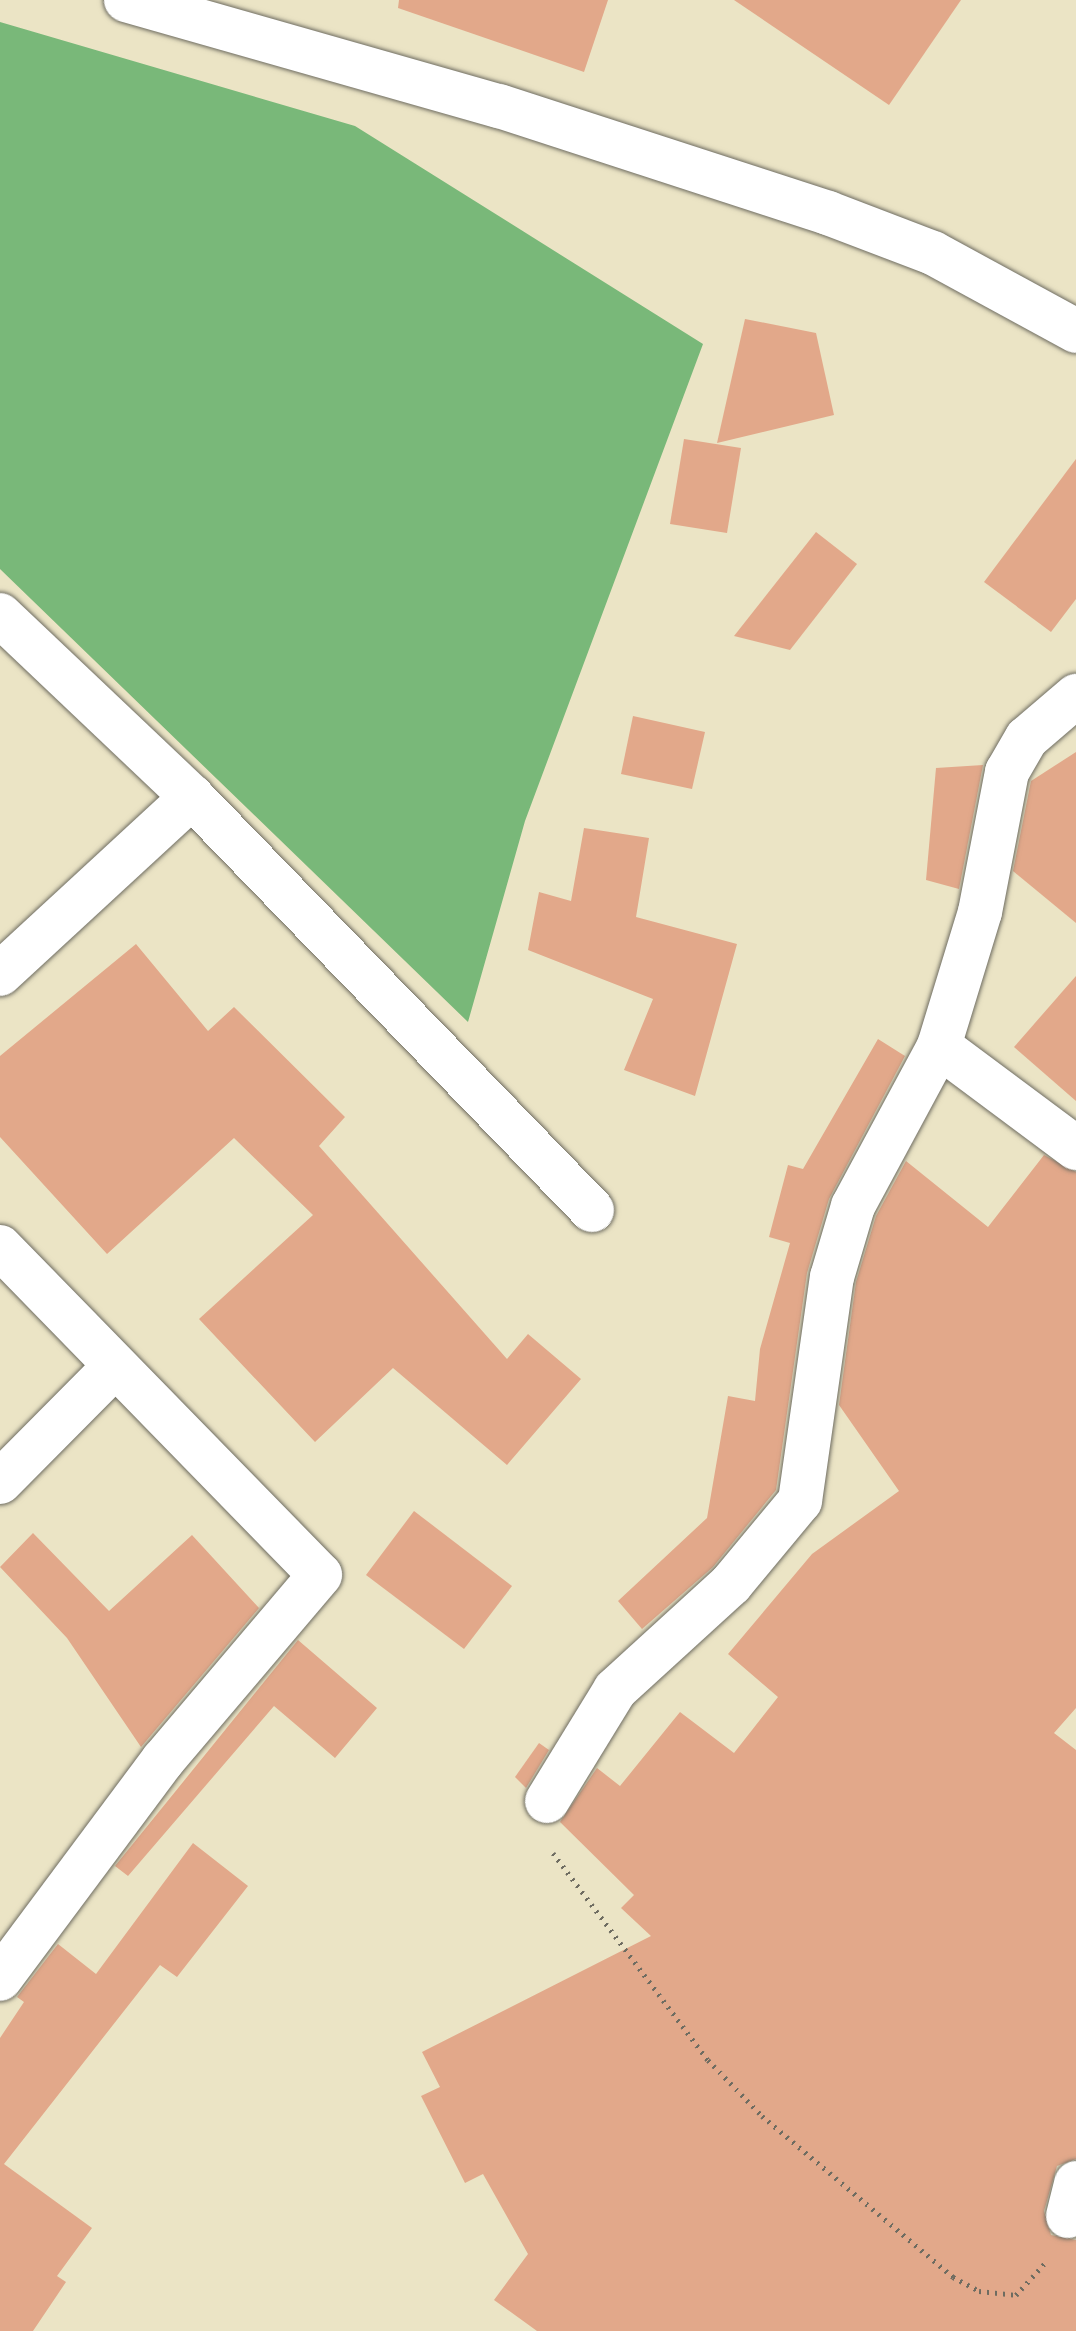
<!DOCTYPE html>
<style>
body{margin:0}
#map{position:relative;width:1076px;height:2331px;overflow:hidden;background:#ebe4c5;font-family:Mynerve,sans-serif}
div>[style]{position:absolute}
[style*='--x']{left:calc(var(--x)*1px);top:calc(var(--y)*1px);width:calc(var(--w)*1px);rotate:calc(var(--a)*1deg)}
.forest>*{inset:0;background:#79b879}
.building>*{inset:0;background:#e2a88a}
.path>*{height:5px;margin-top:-2.5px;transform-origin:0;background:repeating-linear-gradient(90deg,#6e6c61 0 2px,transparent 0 8px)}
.roads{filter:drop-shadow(0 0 2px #6e6c61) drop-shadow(0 0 2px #6e6c61)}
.minor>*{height:44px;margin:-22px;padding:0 22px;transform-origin:22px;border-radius:22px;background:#fff}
span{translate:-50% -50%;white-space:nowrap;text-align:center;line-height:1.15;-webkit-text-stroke:6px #fcf5e5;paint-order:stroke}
</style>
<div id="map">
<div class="forest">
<div style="clip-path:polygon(0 22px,355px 126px,703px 344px,525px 821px,468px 1022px,0 569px)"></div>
</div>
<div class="building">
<div style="clip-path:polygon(399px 0,608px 0,584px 72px,398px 8px)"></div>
<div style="clip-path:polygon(734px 0,961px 0,889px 105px)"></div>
<div style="clip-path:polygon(745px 319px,816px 333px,834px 415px,717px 443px)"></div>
<div style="clip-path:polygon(684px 439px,741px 448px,727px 533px,670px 524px)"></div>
<div style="clip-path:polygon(1076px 459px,1076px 599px,1051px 632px,984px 582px)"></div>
<div style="clip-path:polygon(816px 532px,857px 564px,790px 650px,734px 636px)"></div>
<div style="clip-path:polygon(633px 716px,705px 732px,692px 789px,621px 774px)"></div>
<div style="clip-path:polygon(1076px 752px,1076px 923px,1013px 871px,1031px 781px)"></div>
<div style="clip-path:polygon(983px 765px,959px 889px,926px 880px,936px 768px)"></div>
<div style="clip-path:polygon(584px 828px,649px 838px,636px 917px,737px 944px,695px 1096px,624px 1070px,653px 999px,528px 950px,539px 892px,571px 901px)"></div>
<div style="clip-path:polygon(136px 944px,208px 1031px,234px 1007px,345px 1117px,319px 1146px,507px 1359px,528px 1334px,581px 1379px,507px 1465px,393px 1368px,315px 1442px,199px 1319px,313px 1215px,234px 1138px,107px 1254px,0 1137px,0 1056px)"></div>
<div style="clip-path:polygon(1076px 976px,1076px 1101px,1014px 1047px)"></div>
<div style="clip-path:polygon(878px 1039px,905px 1056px,829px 1199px,807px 1273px,776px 1490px,713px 1567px,642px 1629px,618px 1601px,707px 1518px,728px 1396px,755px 1401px,760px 1349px,790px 1243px,769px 1237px,788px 1165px,803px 1169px)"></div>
<div style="clip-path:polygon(1044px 1155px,1076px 1172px,1076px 1708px,1054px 1733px,1076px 1750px,1076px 2159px,1057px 2166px,1044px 2211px,1051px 2235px,1076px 2240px,1076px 2331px,537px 2331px,494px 2300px,528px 2254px,483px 2174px,465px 2183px,421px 2096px,440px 2087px,422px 2052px,651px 1936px,621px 1908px,634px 1895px,560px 1822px,597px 1768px,620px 1786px,680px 1712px,734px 1753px,778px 1697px,728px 1654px,812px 1554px,899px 1491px,839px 1405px,856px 1282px,876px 1216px,906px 1161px,988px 1227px)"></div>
<div style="clip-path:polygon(414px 1511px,512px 1586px,464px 1649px,366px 1575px)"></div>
<div style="clip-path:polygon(33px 1533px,109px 1611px,192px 1535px,259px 1608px,141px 1747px,67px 1638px,0 1567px)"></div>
<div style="clip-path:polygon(298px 1640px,377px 1708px,335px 1758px,274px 1706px,128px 1876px,115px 1866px)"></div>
<div style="clip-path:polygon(539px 1743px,549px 1750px,526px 1788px,515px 1777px)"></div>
<div style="clip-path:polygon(193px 1843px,248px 1886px,177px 1977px,160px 1965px,4px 2164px,92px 2228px,57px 2276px,66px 2282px,33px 2331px,0 2331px,0 2038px,24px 2002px,17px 1997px,58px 1944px,96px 1974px)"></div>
</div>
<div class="path">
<div style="--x:553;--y:1853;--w:259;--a:53.2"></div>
<div style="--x:708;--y:2060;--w:78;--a:46"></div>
<div style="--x:762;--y:2116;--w:250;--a:40.1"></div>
<div style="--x:953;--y:2277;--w:30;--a:28"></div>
<div style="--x:979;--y:2291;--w:37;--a:6"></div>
<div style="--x:1016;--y:2295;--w:43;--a:-47.8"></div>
</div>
<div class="roads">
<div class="minor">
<div style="--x:126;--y:0;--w:388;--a:15.9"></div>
<div style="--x:499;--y:106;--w:346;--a:18"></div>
<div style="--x:828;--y:213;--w:112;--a:20.9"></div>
<div style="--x:933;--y:253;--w:163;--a:28.6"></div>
<div style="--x:0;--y:615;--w:265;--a:43.5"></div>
<div style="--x:192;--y:797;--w:575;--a:45.92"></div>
<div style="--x:0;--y:974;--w:261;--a:-42.7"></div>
<div style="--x:939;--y:1046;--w:171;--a:36.7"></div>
<div style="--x:0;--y:1247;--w:458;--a:45.7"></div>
<div style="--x:320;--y:1575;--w:243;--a:130.3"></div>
<div style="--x:163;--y:1760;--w:273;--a:126.7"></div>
<div style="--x:0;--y:1482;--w:163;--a:-45.2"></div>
<div style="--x:547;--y:1801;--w:130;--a:-58.5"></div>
<div style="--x:615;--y:1690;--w:157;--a:-42.4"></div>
<div style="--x:731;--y:1584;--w:108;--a:-50.3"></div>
<div style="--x:800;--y:1501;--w:226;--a:-81.9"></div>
<div style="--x:832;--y:1277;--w:74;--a:-73.5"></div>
<div style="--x:853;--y:1206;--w:182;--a:-61.7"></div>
<div style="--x:939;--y:1046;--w:140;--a:-73"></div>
<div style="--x:980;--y:912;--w:143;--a:-79.1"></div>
<div style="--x:1007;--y:772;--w:39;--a:-60"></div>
<div style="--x:1027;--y:738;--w:65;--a:-40.6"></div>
<div style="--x:1068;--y:2216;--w:34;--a:-76"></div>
</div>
</div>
</div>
